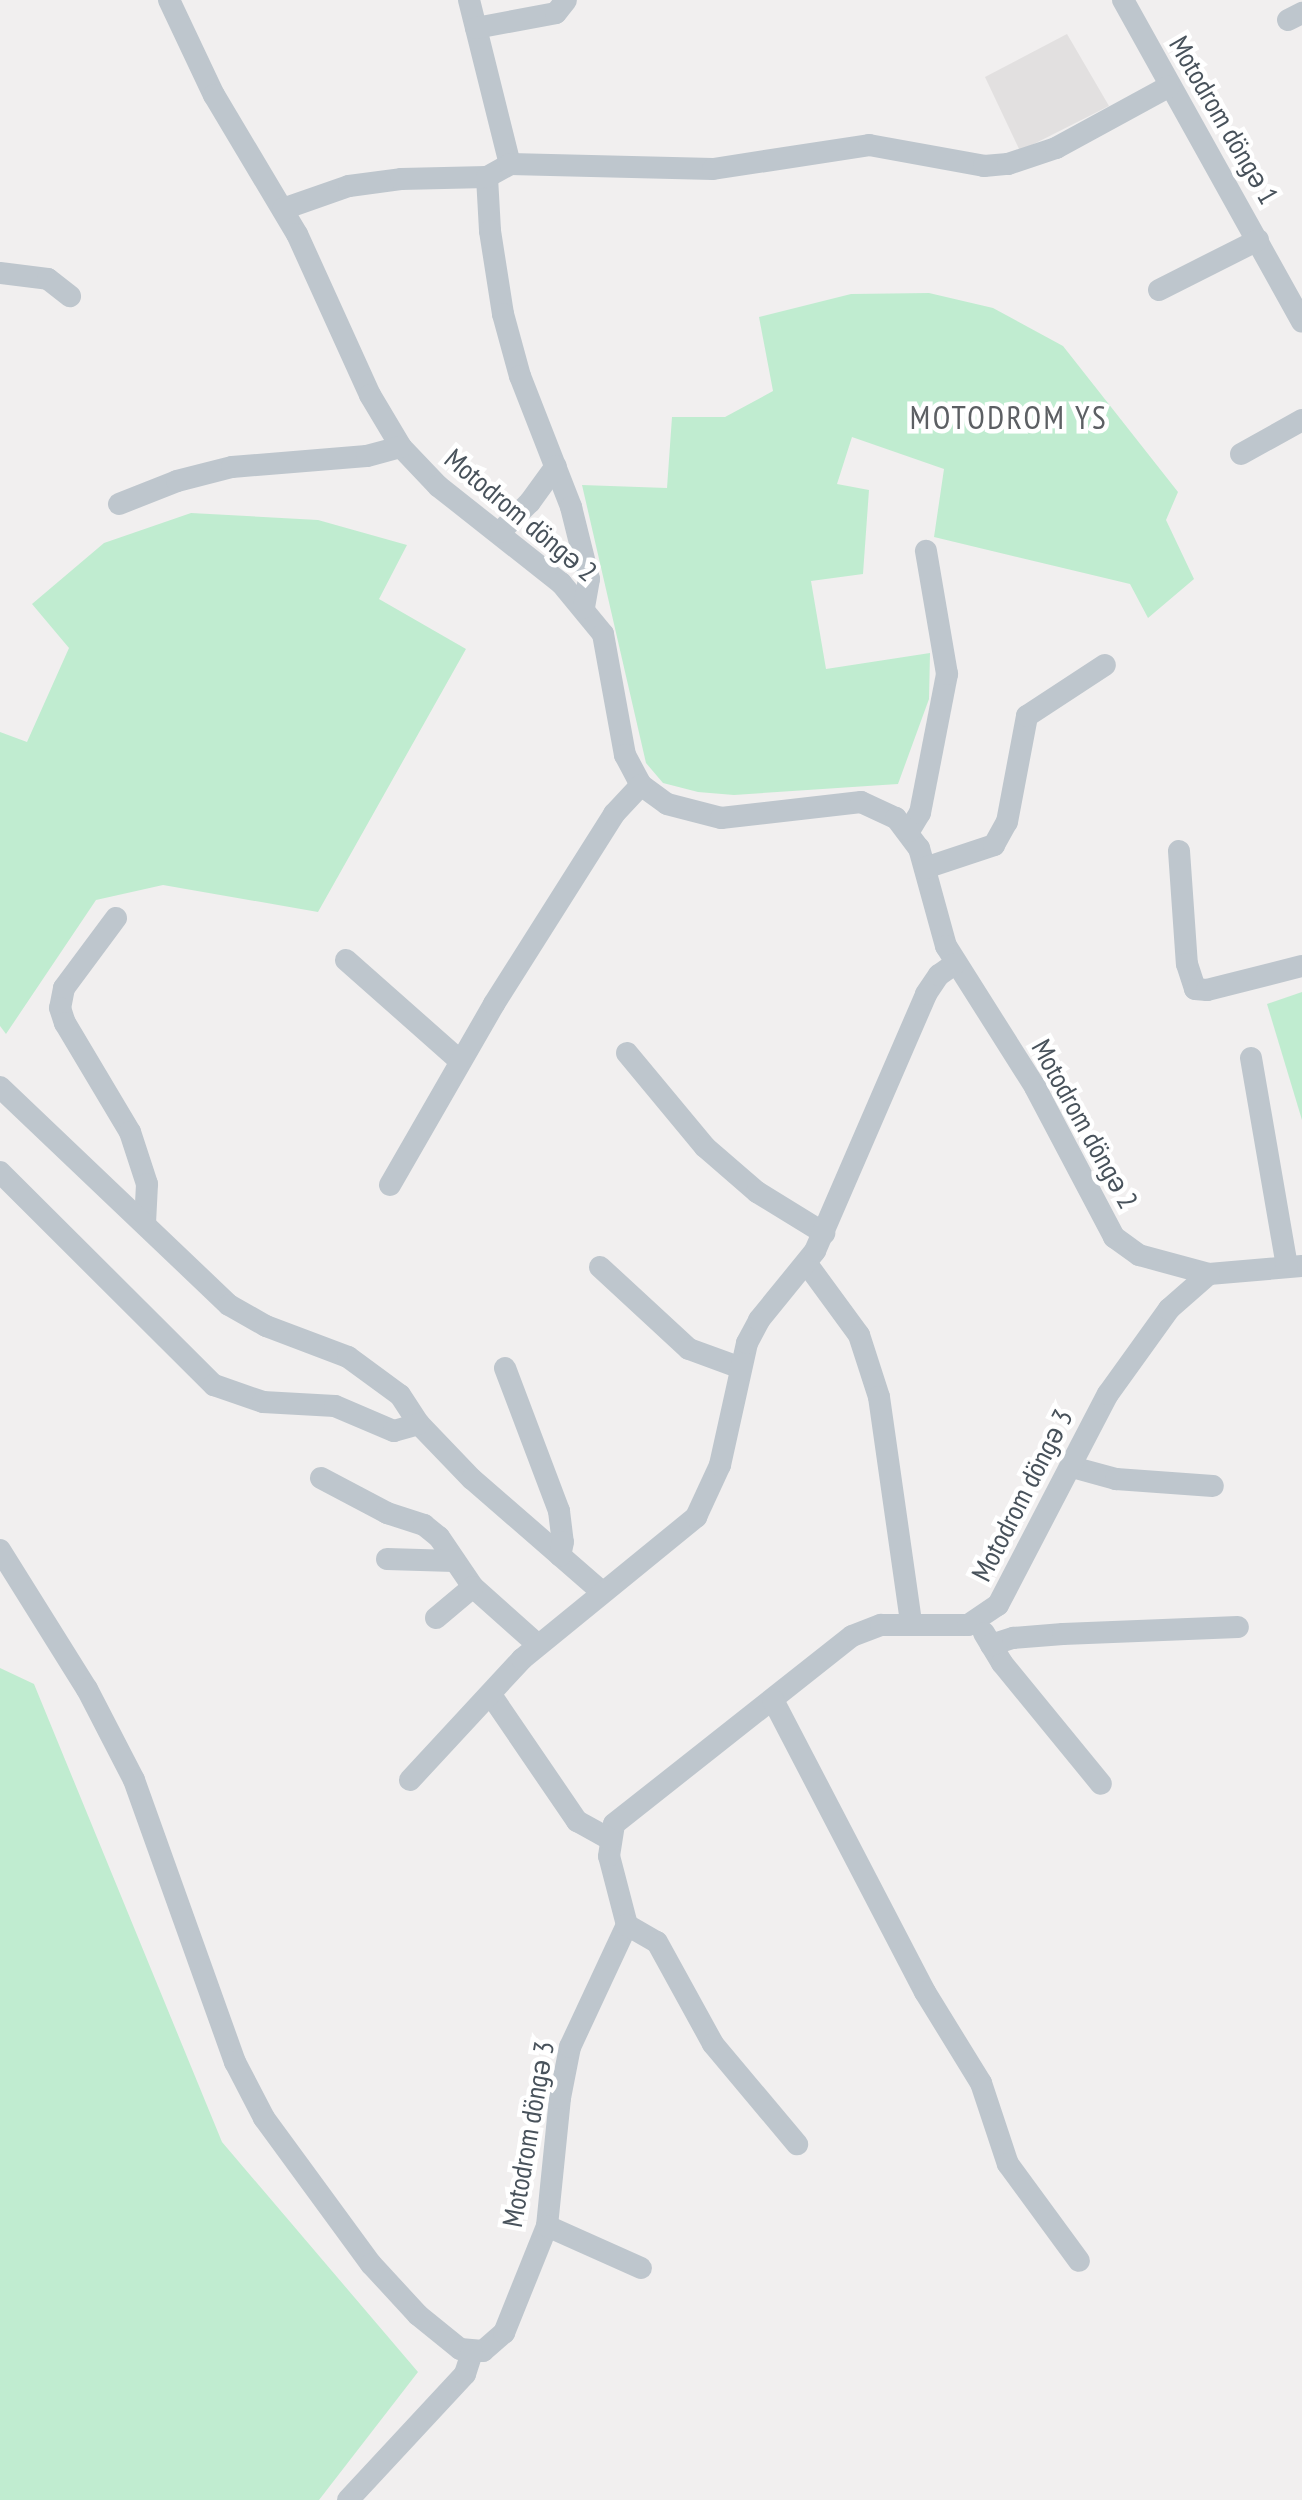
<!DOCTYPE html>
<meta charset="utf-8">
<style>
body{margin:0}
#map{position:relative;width:1302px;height:2500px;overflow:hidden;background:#f1efef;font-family:"PT Sans Narrow",sans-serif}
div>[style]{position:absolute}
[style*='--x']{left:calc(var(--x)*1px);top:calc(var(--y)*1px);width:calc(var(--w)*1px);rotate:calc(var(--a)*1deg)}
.education>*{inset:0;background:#e2e0e0}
.green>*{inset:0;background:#c0ecd0}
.minor>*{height:22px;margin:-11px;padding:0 11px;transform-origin:11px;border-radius:11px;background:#bec6cd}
span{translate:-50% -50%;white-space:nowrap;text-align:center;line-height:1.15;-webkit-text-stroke:9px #fff;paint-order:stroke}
.street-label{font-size:28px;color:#48525b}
.quarter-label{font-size:32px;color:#5c5f63;letter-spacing:2.5px}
</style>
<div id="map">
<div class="education">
<div style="clip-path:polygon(1067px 34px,1109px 106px,1020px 151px,985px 77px)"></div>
</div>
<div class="green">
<div style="clip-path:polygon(929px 293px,993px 308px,1063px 346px,1178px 492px,1166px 520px,1194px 579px,1148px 618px,1130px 584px,934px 537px,944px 469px,852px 437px,837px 484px,869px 490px,863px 574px,811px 581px,826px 669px,930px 653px,929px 699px,898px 784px,734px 795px,698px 792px,663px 783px,646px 763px,582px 485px,667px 488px,672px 417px,725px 417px,773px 391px,759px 317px,851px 294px)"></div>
<div style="clip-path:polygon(191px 513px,318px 520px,407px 545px,379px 599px,466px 649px,318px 912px,163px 885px,96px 900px,6px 1034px,0 1026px,0 732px,27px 742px,69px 648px,32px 604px,104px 543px)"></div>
<div style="clip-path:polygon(1302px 992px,1302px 1120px,1267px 1004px)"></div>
<div style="clip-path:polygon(0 1668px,34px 1684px,222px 2142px,418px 2372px,319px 2500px,0 2500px)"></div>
</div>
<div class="minor">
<div style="--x:169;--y:0;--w:105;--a:64.7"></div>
<div style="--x:214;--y:95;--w:162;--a:59.2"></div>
<div style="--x:297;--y:234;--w:177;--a:65.6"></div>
<div style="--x:370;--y:395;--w:61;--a:59.2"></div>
<div style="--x:401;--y:447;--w:54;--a:46.5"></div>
<div style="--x:438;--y:486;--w:157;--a:38.3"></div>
<div style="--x:561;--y:583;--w:66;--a:50.5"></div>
<div style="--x:603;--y:634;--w:123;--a:79.7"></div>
<div style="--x:625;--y:755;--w:34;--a:62"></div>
<div style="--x:641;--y:785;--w:32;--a:36"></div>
<div style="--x:667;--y:804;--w:56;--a:14.5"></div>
<div style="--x:721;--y:818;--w:141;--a:-6.5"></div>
<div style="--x:861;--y:802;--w:38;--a:25"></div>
<div style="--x:896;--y:818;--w:38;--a:53"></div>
<div style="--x:919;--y:848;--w:102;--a:74.6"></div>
<div style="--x:946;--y:946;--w:167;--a:57.7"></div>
<div style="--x:1035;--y:1087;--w:170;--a:62.2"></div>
<div style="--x:1114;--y:1237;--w:31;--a:36"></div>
<div style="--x:1139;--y:1255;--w:73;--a:15.2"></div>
<div style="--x:1209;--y:1274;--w:93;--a:-4.9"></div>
<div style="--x:469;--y:0;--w:169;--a:76"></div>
<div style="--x:1123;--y:0;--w:368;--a:60.9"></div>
<div style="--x:1288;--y:20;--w:16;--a:-27"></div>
<div style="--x:476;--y:28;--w:81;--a:-10.6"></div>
<div style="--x:556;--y:13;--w:16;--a:-52"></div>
<div style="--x:487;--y:177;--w:54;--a:86.8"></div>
<div style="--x:490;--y:231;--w:84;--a:81.1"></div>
<div style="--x:503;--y:314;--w:64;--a:74.7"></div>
<div style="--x:520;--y:376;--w:141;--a:68.7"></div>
<div style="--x:571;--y:507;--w:74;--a:76"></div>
<div style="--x:589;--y:579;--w:29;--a:100"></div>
<div style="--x:283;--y:209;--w:70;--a:-19.2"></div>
<div style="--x:349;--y:186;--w:52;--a:-7.7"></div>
<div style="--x:401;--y:179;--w:86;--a:-1.3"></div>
<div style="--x:487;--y:177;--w:26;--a:-29"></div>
<div style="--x:510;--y:164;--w:203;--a:1.4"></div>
<div style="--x:713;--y:169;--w:158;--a:-8.7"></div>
<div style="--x:869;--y:145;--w:117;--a:10.3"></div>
<div style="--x:984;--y:166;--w:24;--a:-5"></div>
<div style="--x:1008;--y:164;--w:51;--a:-18.4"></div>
<div style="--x:1056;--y:148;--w:128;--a:-28.6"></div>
<div style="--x:0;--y:273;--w:48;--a:7.1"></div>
<div style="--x:48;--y:279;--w:28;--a:38"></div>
<div style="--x:1159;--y:290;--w:111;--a:-26.8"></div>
<div style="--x:1241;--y:454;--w:70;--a:-29.1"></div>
<div style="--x:119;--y:504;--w:62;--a:-21.6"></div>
<div style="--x:177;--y:481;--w:57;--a:-14.3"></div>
<div style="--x:232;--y:467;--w:135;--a:-4.7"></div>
<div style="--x:367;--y:456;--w:35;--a:-15"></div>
<div style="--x:500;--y:532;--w:42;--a:-45"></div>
<div style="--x:530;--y:502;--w:44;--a:-54.2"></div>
<div style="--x:909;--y:831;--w:21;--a:-59"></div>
<div style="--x:920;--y:813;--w:142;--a:-79"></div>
<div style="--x:947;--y:674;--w:125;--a:-99.7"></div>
<div style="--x:1179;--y:851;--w:113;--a:86"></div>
<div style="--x:1187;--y:964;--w:26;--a:72"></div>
<div style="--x:1195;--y:989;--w:12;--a:5"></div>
<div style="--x:1207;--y:990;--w:98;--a:-14.2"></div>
<div style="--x:925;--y:868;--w:73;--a:-18.4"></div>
<div style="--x:994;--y:845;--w:26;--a:-61"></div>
<div style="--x:1007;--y:822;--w:108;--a:-79.3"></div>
<div style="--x:1027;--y:716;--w:93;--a:-33.2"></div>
<div style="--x:116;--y:918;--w:87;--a:126.6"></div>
<div style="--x:64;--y:988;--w:20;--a:101"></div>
<div style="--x:60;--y:1008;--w:16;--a:72"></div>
<div style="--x:65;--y:1023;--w:127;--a:59.2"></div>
<div style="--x:130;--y:1132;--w:55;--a:71.9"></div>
<div style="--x:147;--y:1184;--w:40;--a:92.9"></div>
<div style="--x:346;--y:960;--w:152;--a:41.5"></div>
<div style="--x:627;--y:1053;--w:122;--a:50.3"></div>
<div style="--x:705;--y:1147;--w:69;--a:40.9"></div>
<div style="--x:757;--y:1192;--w:79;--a:31.5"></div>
<div style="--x:1251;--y:1058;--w:211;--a:80.2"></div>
<div style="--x:0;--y:1087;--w:316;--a:43.6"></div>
<div style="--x:229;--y:1305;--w:43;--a:29.6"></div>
<div style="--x:266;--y:1326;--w:88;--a:20.7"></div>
<div style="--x:348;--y:1357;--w:64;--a:36.2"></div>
<div style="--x:400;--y:1395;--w:35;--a:57"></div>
<div style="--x:419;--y:1424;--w:76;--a:46.1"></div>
<div style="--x:472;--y:1479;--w:171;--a:41"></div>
<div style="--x:0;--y:1172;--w:302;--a:44.9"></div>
<div style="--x:214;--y:1385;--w:52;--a:19.1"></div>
<div style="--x:263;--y:1402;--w:72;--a:3.2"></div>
<div style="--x:335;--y:1406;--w:64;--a:23"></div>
<div style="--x:394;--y:1431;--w:26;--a:-16"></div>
<div style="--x:390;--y:1185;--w:209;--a:-60.1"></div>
<div style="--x:494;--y:1004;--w:225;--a:-57.7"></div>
<div style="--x:614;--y:814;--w:40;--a:-47"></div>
<div style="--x:807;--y:1264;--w:88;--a:53.8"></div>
<div style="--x:859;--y:1335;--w:65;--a:72.1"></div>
<div style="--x:879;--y:1397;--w:228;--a:81.9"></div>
<div style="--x:600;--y:1267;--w:121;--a:42.7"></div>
<div style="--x:689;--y:1349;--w:55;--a:20.1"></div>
<div style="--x:505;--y:1368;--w:153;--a:69.3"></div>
<div style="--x:559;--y:1511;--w:31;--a:83"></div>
<div style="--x:563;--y:1542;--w:14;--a:102"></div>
<div style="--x:1072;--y:1467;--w:46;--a:15.3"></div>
<div style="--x:1116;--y:1479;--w:97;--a:4.1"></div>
<div style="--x:321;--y:1478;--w:75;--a:27.9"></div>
<div style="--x:387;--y:1513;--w:39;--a:18"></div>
<div style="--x:424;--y:1525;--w:19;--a:39"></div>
<div style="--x:439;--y:1537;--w:60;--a:55.8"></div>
<div style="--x:473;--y:1587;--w:87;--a:41.7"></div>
<div style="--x:0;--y:1550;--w:164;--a:58"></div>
<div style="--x:87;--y:1689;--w:102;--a:62.7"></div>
<div style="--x:134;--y:1780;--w:300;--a:70.3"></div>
<div style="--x:235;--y:2062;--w:63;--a:62.6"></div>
<div style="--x:264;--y:2118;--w:181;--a:53.8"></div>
<div style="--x:371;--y:2264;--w:69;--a:47.3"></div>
<div style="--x:418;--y:2315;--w:54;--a:39"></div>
<div style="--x:460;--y:2349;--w:23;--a:5"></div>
<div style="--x:483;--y:2351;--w:28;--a:-41"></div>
<div style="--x:504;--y:2333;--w:115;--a:-68.1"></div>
<div style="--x:547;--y:2226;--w:129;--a:-84.2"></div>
<div style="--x:560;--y:2098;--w:52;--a:-78.9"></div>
<div style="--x:570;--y:2047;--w:135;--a:-65"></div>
<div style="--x:627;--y:1925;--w:71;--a:-104.6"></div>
<div style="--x:609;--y:1856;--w:32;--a:-81"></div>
<div style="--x:614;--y:1824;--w:303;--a:-38.3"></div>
<div style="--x:852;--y:1636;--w:31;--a:-21"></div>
<div style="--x:881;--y:1625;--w:87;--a:0"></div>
<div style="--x:968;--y:1625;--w:36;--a:-34"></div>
<div style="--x:998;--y:1605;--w:238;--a:-62.5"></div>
<div style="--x:1108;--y:1394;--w:105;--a:-54.3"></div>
<div style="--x:1169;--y:1309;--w:53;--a:-41.2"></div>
<div style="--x:387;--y:1559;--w:67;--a:1.7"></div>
<div style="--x:436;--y:1618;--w:48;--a:-40"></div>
<div style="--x:984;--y:1633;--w:35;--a:59"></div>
<div style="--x:1002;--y:1663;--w:156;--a:50.7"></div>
<div style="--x:991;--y:1645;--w:23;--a:-18"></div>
<div style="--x:1013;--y:1638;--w:50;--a:-4.6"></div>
<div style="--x:1063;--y:1634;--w:175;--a:-2.3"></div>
<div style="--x:491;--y:1695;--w:153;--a:55.7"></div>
<div style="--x:577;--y:1821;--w:38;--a:29"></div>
<div style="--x:773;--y:1700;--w:329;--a:62.5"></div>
<div style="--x:925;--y:1992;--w:107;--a:58.4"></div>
<div style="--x:981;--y:2083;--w:85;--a:71.6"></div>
<div style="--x:1008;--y:2164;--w:120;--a:53.8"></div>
<div style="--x:410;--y:1780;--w:165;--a:-47.2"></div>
<div style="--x:522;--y:1659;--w:225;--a:-39.2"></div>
<div style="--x:696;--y:1517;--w:57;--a:-65.2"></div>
<div style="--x:720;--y:1465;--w:125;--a:-77.5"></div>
<div style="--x:747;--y:1343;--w:26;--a:-62"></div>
<div style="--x:759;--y:1320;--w:89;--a:-50.9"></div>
<div style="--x:815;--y:1251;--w:280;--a:-66.6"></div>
<div style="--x:926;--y:994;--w:23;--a:-56"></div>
<div style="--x:939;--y:975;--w:19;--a:-35"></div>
<div style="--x:627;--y:1925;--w:34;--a:30"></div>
<div style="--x:657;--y:1942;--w:116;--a:61.2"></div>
<div style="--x:713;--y:2044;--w:131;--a:50"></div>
<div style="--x:547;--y:2226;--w:103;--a:24.1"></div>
<div style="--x:348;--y:2500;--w:172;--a:-47.1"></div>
<div style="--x:465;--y:2374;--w:23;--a:-72"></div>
</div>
<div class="street-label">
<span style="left:1224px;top:120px;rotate:60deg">Motodrom döngə 1</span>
<span style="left:521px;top:515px;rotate:40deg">Motodrom döngə 2</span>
<span style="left:1085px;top:1124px;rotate:61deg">Motodrom döngə 2</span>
<span style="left:1022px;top:1495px;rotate:-63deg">Motodrom döngə 3</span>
<span style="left:528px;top:2134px;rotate:-80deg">Motodrom döngə 3</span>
</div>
<div class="quarter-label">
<span style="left:1009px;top:417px">MOTODROM YS</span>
</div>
</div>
